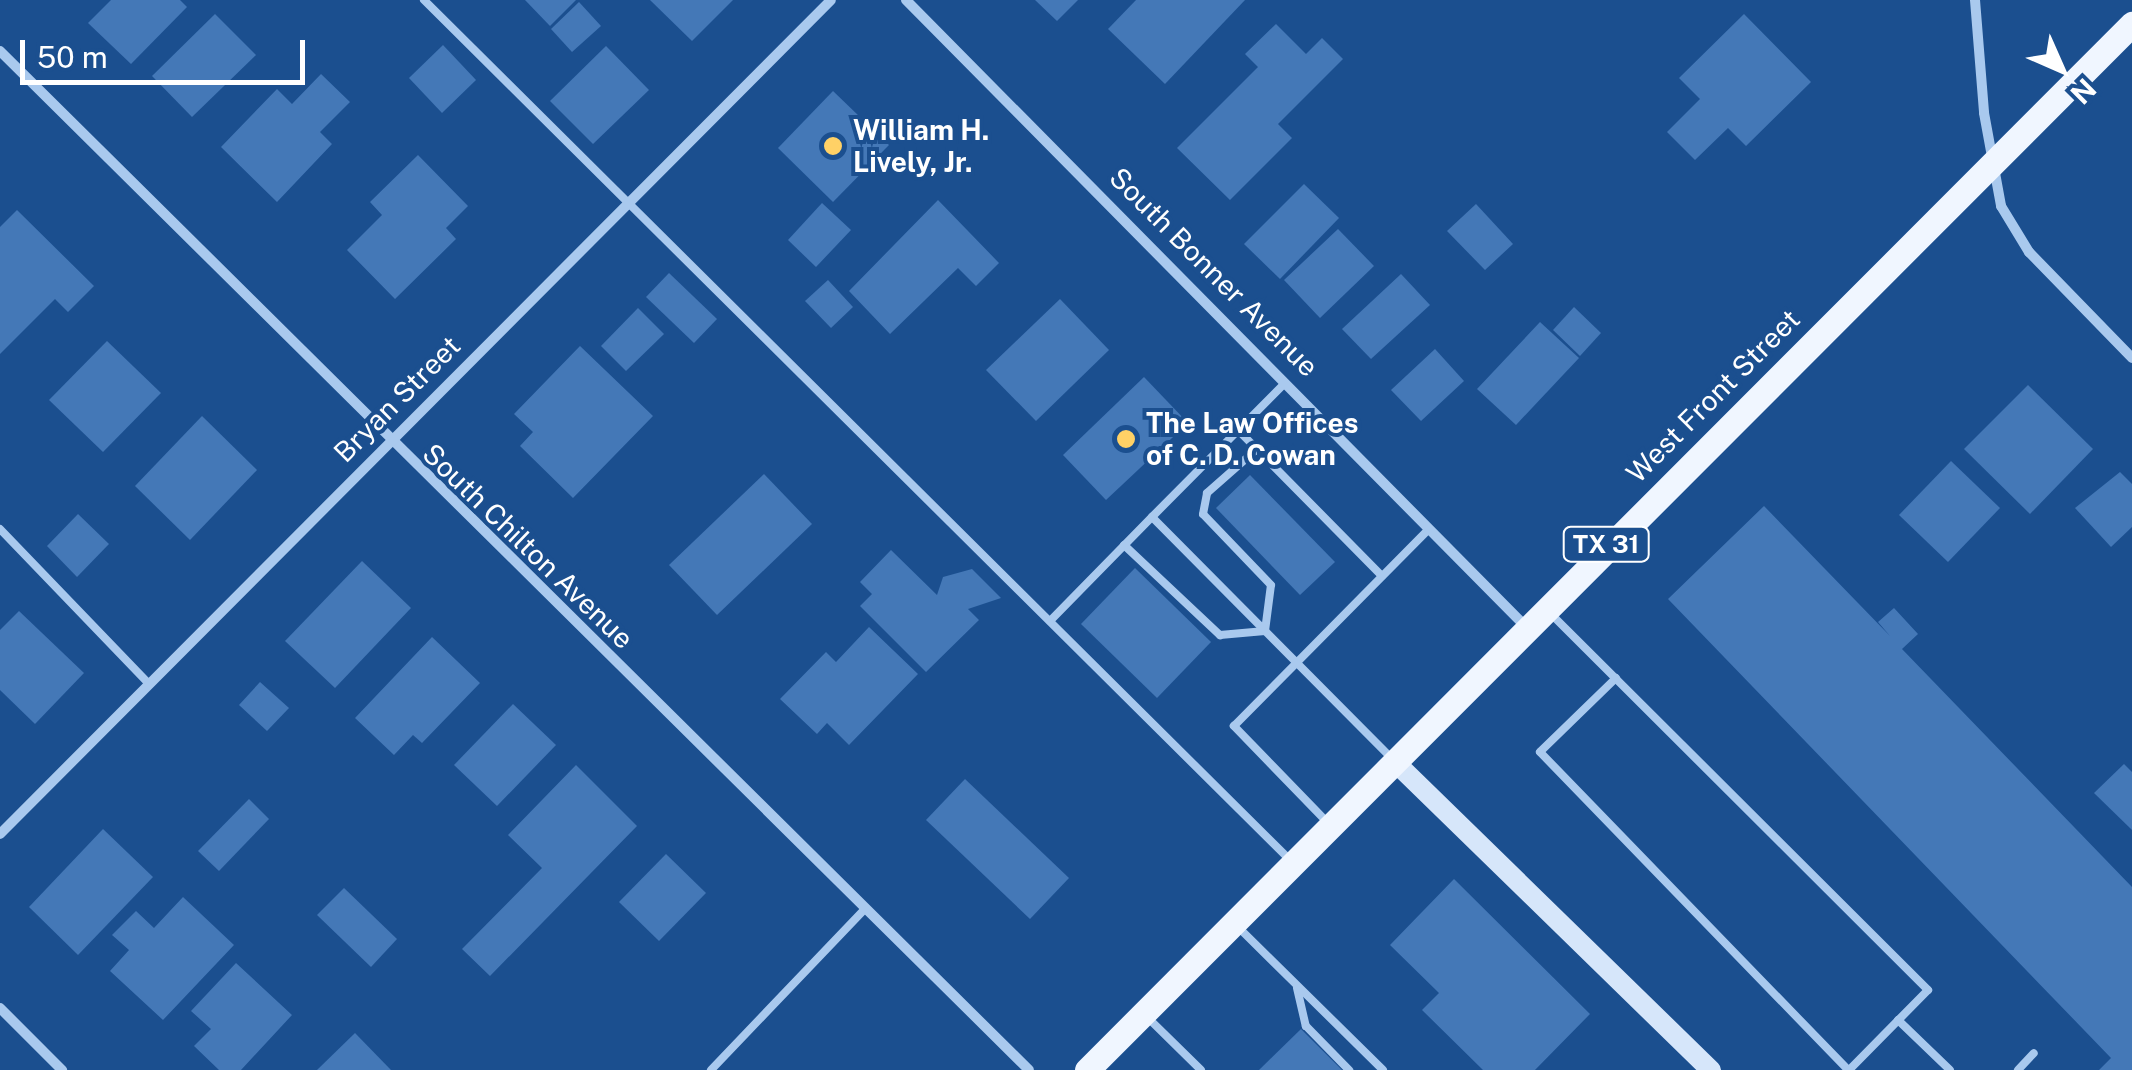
<!DOCTYPE html>
<style>
body{margin:0}
#map{position:relative;width:2132px;height:1070px;overflow:hidden;background:#1b4f8f;font-family:"Public Sans",sans-serif}
div>[style]{position:absolute}
[style*='--x']{left:calc(var(--x)*1px);top:calc(var(--y)*1px);width:calc(var(--w)*1px);rotate:calc(var(--a)*1deg)}
.building>*{inset:0;background:#4478b7}
.lane>*{height:8px;margin:-4px;padding:0 4px;transform-origin:4px;border-radius:4px;background:#a9c9ee}
.street>*{height:10px;margin:-5px;padding:0 5px;transform-origin:5px;border-radius:5px;background:#a9c9ee}
.secondary>*{height:20px;margin:-10px;padding:0 10px;transform-origin:10px;border-radius:10px;background:#d6e6fa}
.primary>*{height:25px;margin:-12.5px;padding:0 12.5px;transform-origin:12.5px;border-radius:12.5px;background:#f0f6ff}
.dots>*{width:28px;height:28px;translate:-50% -50%;box-sizing:border-box;border:5px solid #1b4f8f;border-radius:50%}
span{translate:-50% -50%;white-space:nowrap;text-align:center;line-height:1.15;-webkit-text-stroke:8px #1b4f8f;paint-order:stroke}
.shield-label span{padding:2px 8px;background:#1b4f8f;border:2px solid;border-radius:8px;-webkit-text-stroke-width:0}
.shield-label{font-size:25px;color:#fff;font-weight:700}
.poi-label{font-size:28px;color:#fff;font-weight:700}
.left{translate:0 -50%;text-align:left}
.street-label{font-size:28px;color:#fff}
.north{position:absolute;left:2012px;top:20px;width:100px;height:100px;-webkit-text-stroke:8px #1b4f8f;paint-order:stroke;rotate:135deg;font-size:28px;font-weight:700;line-height:40px;text-align:center;color:#fff}
.north::after{content:'';display:block;margin:auto;width:35px;height:45px;background:#fff;clip-path:polygon(50% 0,100% 100%,50% 72%,0 100%)}
.scale{position:absolute;left:20px;top:40px;width:285px;height:45px;box-sizing:border-box;border:5px solid #fff;border-top:0;padding-left:12px;font-size:30px;line-height:35px;white-space:nowrap;color:#fff;-webkit-text-stroke:8px #1b4f8f;paint-order:stroke}
</style>
<div id="map">
<div class="building">
<div style="clip-path:polygon(111px 0,180px 0,187px 7px,131px 64px,88px 23px)"></div>
<div style="clip-path:polygon(525px 0,576px 0,550px 26px)"></div>
<div style="clip-path:polygon(650px 0,733px 0,692px 41px)"></div>
<div style="clip-path:polygon(1035px 0,1078px 0,1057px 21px)"></div>
<div style="clip-path:polygon(1136px 0,1245px 0,1165px 84px,1108px 29px)"></div>
<div style="clip-path:polygon(579px 2px,601px 26px,572px 52px,551px 29px)"></div>
<div style="clip-path:polygon(215px 14px,256px 55px,192px 117px,152px 76px)"></div>
<div style="clip-path:polygon(1744px 14px,1811px 82px,1746px 146px,1728px 128px,1695px 160px,1667px 132px,1700px 99px,1679px 78px)"></div>
<div style="clip-path:polygon(1276px 24px,1306px 54px,1322px 38px,1343px 59px,1278px 124px,1292px 138px,1230px 200px,1177px 148px,1258px 67px,1245px 54px)"></div>
<div style="clip-path:polygon(443px 45px,476px 80px,442px 113px,409px 78px)"></div>
<div style="clip-path:polygon(606px 46px,649px 90px,593px 144px,550px 101px)"></div>
<div style="clip-path:polygon(321px 74px,350px 102px,320px 132px,332px 144px,277px 202px,221px 147px,277px 89px,292px 104px)"></div>
<div style="clip-path:polygon(833px 91px,889px 145px,833px 202px,778px 148px)"></div>
<div style="clip-path:polygon(418px 155px,468px 206px,446px 228px,456px 239px,395px 299px,347px 250px,382px 215px,370px 202px)"></div>
<div style="clip-path:polygon(1304px 184px,1339px 218px,1280px 279px,1244px 244px)"></div>
<div style="clip-path:polygon(938px 200px,999px 263px,976px 286px,958px 268px,890px 334px,849px 291px)"></div>
<div style="clip-path:polygon(822px 203px,851px 230px,816px 267px,788px 240px)"></div>
<div style="clip-path:polygon(1476px 204px,1513px 244px,1485px 270px,1447px 231px)"></div>
<div style="clip-path:polygon(17px 210px,94px 286px,68px 312px,55px 299px,0 354px,0 227px)"></div>
<div style="clip-path:polygon(1338px 229px,1374px 266px,1320px 318px,1284px 280px)"></div>
<div style="clip-path:polygon(669px 273px,717px 319px,694px 343px,646px 297px)"></div>
<div style="clip-path:polygon(1401px 274px,1430px 305px,1371px 359px,1342px 329px)"></div>
<div style="clip-path:polygon(828px 280px,853px 307px,831px 328px,805px 301px)"></div>
<div style="clip-path:polygon(1060px 299px,1109px 350px,1036px 421px,986px 370px)"></div>
<div style="clip-path:polygon(1574px 307px,1601px 333px,1580px 356px,1553px 330px)"></div>
<div style="clip-path:polygon(638px 308px,664px 334px,626px 371px,601px 346px)"></div>
<div style="clip-path:polygon(1540px 322px,1579px 358px,1516px 425px,1477px 389px)"></div>
<div style="clip-path:polygon(107px 341px,161px 393px,103px 452px,49px 400px)"></div>
<div style="clip-path:polygon(580px 346px,653px 416px,573px 498px,520px 446px,533px 432px,514px 414px)"></div>
<div style="clip-path:polygon(1435px 349px,1464px 381px,1421px 421px,1391px 390px)"></div>
<div style="clip-path:polygon(1144px 377px,1188px 423px,1106px 500px,1063px 455px)"></div>
<div style="clip-path:polygon(2028px 385px,2093px 449px,2030px 514px,1964px 449px)"></div>
<div style="clip-path:polygon(202px 416px,257px 470px,190px 540px,135px 486px)"></div>
<div style="clip-path:polygon(1951px 461px,2000px 508px,1948px 562px,1899px 515px)"></div>
<div style="clip-path:polygon(2120px 472px,2132px 484px,2132px 527px,2111px 547px,2075px 508px)"></div>
<div style="clip-path:polygon(764px 474px,812px 524px,717px 615px,669px 565px)"></div>
<div style="clip-path:polygon(1250px 475px,1335px 562px,1300px 595px,1216px 508px)"></div>
<div style="clip-path:polygon(1764px 506px,1890px 636px,1878px 622px,1894px 608px,1918px 634px,1902px 649px,2132px 887px,2132px 1070px,2099px 1070px,2111px 1058px,1668px 599px)"></div>
<div style="clip-path:polygon(78px 514px,109px 544px,77px 577px,47px 546px)"></div>
<div style="clip-path:polygon(891px 550px,937px 595px,943px 577px,972px 569px,1001px 598px,968px 609px,979px 620px,926px 672px,860px 606px,872px 594px,860px 582px)"></div>
<div style="clip-path:polygon(362px 561px,411px 608px,335px 688px,285px 641px)"></div>
<div style="clip-path:polygon(1135px 568px,1211px 642px,1157px 698px,1081px 624px)"></div>
<div style="clip-path:polygon(19px 611px,84px 673px,35px 724px,0 690px,0 630px)"></div>
<div style="clip-path:polygon(869px 627px,918px 674px,849px 745px,827px 723px,817px 734px,780px 699px,826px 652px,836px 662px)"></div>
<div style="clip-path:polygon(432px 637px,480px 683px,422px 743px,413px 735px,394px 755px,355px 718px)"></div>
<div style="clip-path:polygon(260px 682px,289px 708px,267px 731px,239px 705px)"></div>
<div style="clip-path:polygon(513px 704px,556px 745px,497px 806px,454px 765px)"></div>
<div style="clip-path:polygon(2124px 764px,2132px 772px,2132px 830px,2094px 793px)"></div>
<div style="clip-path:polygon(576px 765px,637px 826px,490px 976px,462px 949px,542px 868px,508px 835px)"></div>
<div style="clip-path:polygon(965px 779px,1069px 878px,1030px 919px,926px 820px)"></div>
<div style="clip-path:polygon(249px 799px,269px 819px,219px 871px,198px 851px)"></div>
<div style="clip-path:polygon(103px 829px,153px 877px,78px 955px,29px 907px)"></div>
<div style="clip-path:polygon(666px 854px,706px 893px,659px 941px,619px 902px)"></div>
<div style="clip-path:polygon(1454px 879px,1590px 1014px,1535px 1070px,1483px 1070px,1422px 1010px,1439px 993px,1390px 945px)"></div>
<div style="clip-path:polygon(344px 888px,397px 939px,371px 967px,317px 915px)"></div>
<div style="clip-path:polygon(183px 897px,234px 945px,163px 1020px,110px 971px,129px 950px,112px 935px,136px 911px,154px 928px)"></div>
<div style="clip-path:polygon(236px 963px,292px 1015px,241px 1070px,219px 1070px,194px 1046px,211px 1029px,191px 1011px)"></div>
<div style="clip-path:polygon(1301px 1029px,1342px 1070px,1259px 1070px)"></div>
<div style="clip-path:polygon(355px 1033px,391px 1070px,317px 1070px)"></div>
</div>
<div class="lane">
<div style="--x:424;--y:0;--w:1220;--a:44.8"></div>
<div style="--x:1285;--y:383;--w:189;--a:134.8"></div>
<div style="--x:1152;--y:517;--w:339;--a:45.2"></div>
<div style="--x:1238;--y:430;--w:205;--a:45.4"></div>
<div style="--x:0;--y:529;--w:214;--a:46.1"></div>
<div style="--x:1124;--y:545;--w:132;--a:43.2"></div>
<div style="--x:1220;--y:635;--w:45;--a:-5.1"></div>
<div style="--x:1265;--y:631;--w:46;--a:-82.6"></div>
<div style="--x:1271;--y:585;--w:98;--a:-133.8"></div>
<div style="--x:1203;--y:514;--w:21;--a:-79"></div>
<div style="--x:1207;--y:493;--w:65;--a:-41.3"></div>
<div style="--x:1550;--y:613;--w:534;--a:44.92"></div>
<div style="--x:1928;--y:990;--w:112;--a:134.6"></div>
<div style="--x:1050;--y:621;--w:146;--a:-45.6"></div>
<div style="--x:1616;--y:678;--w:106;--a:135.8"></div>
<div style="--x:1540;--y:752;--w:443;--a:45.9"></div>
<div style="--x:1327;--y:822;--w:134;--a:-134.1"></div>
<div style="--x:1234;--y:726;--w:277;--a:-45.3"></div>
<div style="--x:1237;--y:926;--w:205;--a:44.6"></div>
<div style="--x:1297;--y:988;--w:39;--a:77"></div>
<div style="--x:1306;--y:1026;--w:62;--a:45.7"></div>
<div style="--x:1146;--y:1016;--w:77;--a:44.5"></div>
<div style="--x:1898;--y:1020;--w:72;--a:43.9"></div>
<div style="--x:711;--y:1070;--w:223;--a:-46.3"></div>
<div style="--x:2018;--y:1070;--w:23;--a:-47"></div>
</div>
<div class="street">
<div style="--x:906;--y:0;--w:879;--a:45.32"></div>
<div style="--x:1975;--y:0;--w:113;--a:85.4"></div>
<div style="--x:1984;--y:113;--w:95;--a:79.6"></div>
<div style="--x:2001;--y:206;--w:54;--a:58.7"></div>
<div style="--x:2029;--y:252;--w:148;--a:45.8"></div>
<div style="--x:0;--y:51;--w:1448;--a:44.72"></div>
<div style="--x:0;--y:834;--w:1177;--a:-45.1"></div>
<div style="--x:0;--y:1008;--w:88;--a:45"></div>
</div>
<div class="secondary">
<div style="--x:1394;--y:761;--w:443;--a:44.3"></div>
</div>
<div class="primary">
<div style="--x:1087;--y:1070;--w:1479;--a:-45.03"></div>
</div>
<div class="dots">
<div style="left:833px;top:146px;background:#ffd166"></div>
<div style="left:1126px;top:439px;background:#ffd166"></div>
</div>
<div class="shield-label">
<span style="left:1606px;top:544px">TX 31</span>
</div>
<div class="poi-label">
<span class="left" style="left:853px;top:146px">William H.<br>Lively, Jr.</span>
<span class="left" style="left:1146px;top:439px">The Law Offices<br>of C. D. Cowan</span>
</div>
<div class="street-label">
<span style="left:1214px;top:272px;rotate:45deg">South Bonner Avenue</span>
<span style="left:1713px;top:396px;rotate:-45deg">West Front Street</span>
<span style="left:397px;top:399px;rotate:-45deg">Bryan Street</span>
<span style="left:528px;top:546px;rotate:44deg">South Chilton Avenue</span>
</div>
<div class="north">N</div>
<div class="scale">50 m</div>
</div>
